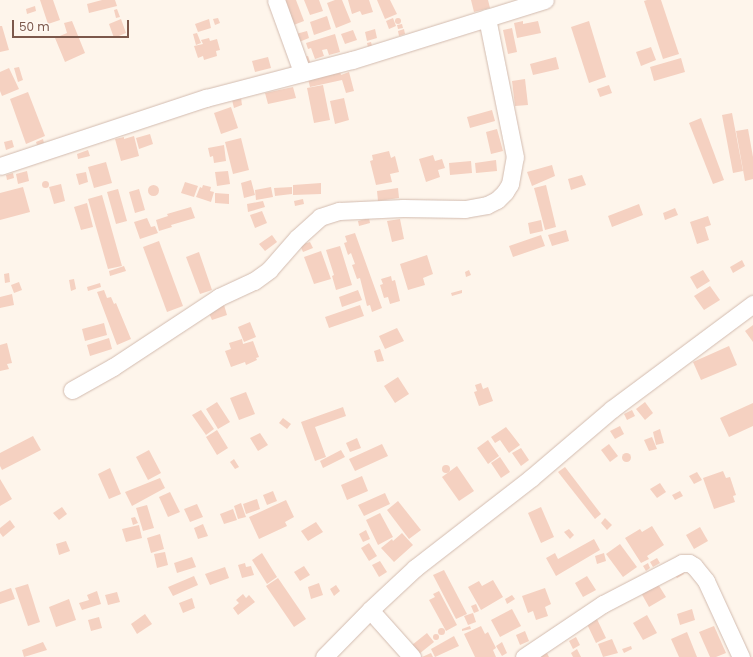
<!DOCTYPE html>
<style>
body{margin:0}
#map{position:relative;width:753px;height:657px;overflow:hidden;background:#fef5eb;font-family:Poppins,sans-serif}
div>[style]{position:absolute}
[style*='--x']{left:calc(var(--x)*1px);top:calc(var(--y)*1px);width:calc(var(--w)*1px);rotate:calc(var(--a)*1deg)}
.building>*{inset:0;background:#f5d1c1}
.round{border-radius:50%}
.roads{filter:drop-shadow(0 0 1px #d2bbaf) drop-shadow(0 0 1px #d2bbaf)}
.minor>*{height:17px;margin:-8.5px;padding:0 8.5px;transform-origin:8.5px;border-radius:8.5px;background:#fff}
span{translate:-50% -50%;white-space:nowrap;text-align:center;line-height:1.15;-webkit-text-stroke:3px #fff9f3;paint-order:stroke}
.scale{position:absolute;left:12px;top:20px;width:117px;height:18px;box-sizing:border-box;border:2px solid #7c584b;border-top:0;padding-left:5px;font-size:12px;line-height:14px;white-space:nowrap;color:#7c584b;-webkit-text-stroke:3px #fff9f3;paint-order:stroke}
</style>
<div id="map">
<div class="building">
<div style="clip-path:polygon(40px 0,53px 0,60px 20px,48px 24px)"></div>
<div style="clip-path:polygon(102px 0,115px 0,117px 6px,89px 13px,87px 4px)"></div>
<div style="clip-path:polygon(281px 0,296px 0,304px 21px,291px 26px)"></div>
<div style="clip-path:polygon(304px 0,319px 0,323px 11px,310px 15px)"></div>
<div style="clip-path:polygon(335px 0,342px 0,351px 22px,336px 28px,327px 3px)"></div>
<div style="clip-path:polygon(348px 0,369px 0,373px 12px,362px 15px,360px 11px,352px 14px)"></div>
<div style="clip-path:polygon(377px 0,390px 0,397px 14px,385px 19px)"></div>
<div style="clip-path:polygon(471px 0,488px 0,490px 8px,474px 12px)"></div>
<div style="clip-path:polygon(647px 0,661px 0,679px 54px,663px 59px,644px 1px)"></div>
<div style="clip-path:polygon(35px 6px,36px 11px,27px 14px,26px 9px)"></div>
<div style="clip-path:polygon(117px 9px,120px 17px,116px 18px,114px 10px)"></div>
<div style="clip-path:polygon(327px 16px,331px 29px,314px 35px,310px 22px)"></div>
<div style="clip-path:polygon(218px 18px,220px 23px,215px 25px,213px 19px)"></div>
<div style="clip-path:polygon(393px 18px,396px 26px,389px 29px,386px 21px)"></div>
<div class="round" style="left:395px;top:18px;width:6px;height:6px"></div>
<div style="clip-path:polygon(121px 19px,126px 33px,114px 38px,109px 24px)"></div>
<div style="clip-path:polygon(209px 19px,211px 28px,198px 32px,195px 24px)"></div>
<div style="clip-path:polygon(72px 21px,85px 53px,65px 62px,55px 38px,67px 33px,64px 23px)"></div>
<div style="clip-path:polygon(523px 21px,523px 24px,538px 21px,541px 33px,517px 38px,514px 23px)"></div>
<div style="clip-path:polygon(589px 21px,606px 77px,589px 83px,571px 27px)"></div>
<div style="clip-path:polygon(402px 24px,403px 28px,398px 29px,397px 25px)"></div>
<div style="clip-path:polygon(0 26px,2px 26px,9px 50px,0 52px)"></div>
<div style="clip-path:polygon(512px 28px,517px 52px,508px 54px,503px 30px)"></div>
<div style="clip-path:polygon(375px 29px,377px 38px,367px 41px,365px 32px)"></div>
<div style="clip-path:polygon(404px 29px,405px 34px,399px 36px,398px 31px)"></div>
<div style="clip-path:polygon(353px 30px,357px 40px,345px 44px,341px 34px)"></div>
<div style="clip-path:polygon(307px 31px,309px 38px,299px 42px,296px 34px)"></div>
<div style="clip-path:polygon(197px 33px,201px 43px,196px 45px,193px 34px)"></div>
<div style="clip-path:polygon(335px 34px,340px 52px,329px 55px,327px 49px,322px 50px,324px 56px,315px 59px,311px 48px,308px 49px,306px 43px)"></div>
<div style="clip-path:polygon(209px 38px,210px 41px,217px 39px,220px 50px,216px 51px,217px 56px,204px 60px,203px 56px,198px 58px,194px 46px,203px 44px,201px 40px)"></div>
<div style="clip-path:polygon(371px 42px,372px 46px,368px 47px,367px 43px)"></div>
<div style="clip-path:polygon(651px 47px,656px 60px,641px 66px,636px 52px)"></div>
<div style="clip-path:polygon(308px 56px,310px 62px,303px 64px,301px 58px)"></div>
<div style="clip-path:polygon(268px 57px,271px 68px,255px 72px,252px 61px)"></div>
<div style="clip-path:polygon(556px 57px,559px 69px,533px 75px,530px 64px)"></div>
<div style="clip-path:polygon(681px 58px,685px 72px,654px 81px,650px 67px)"></div>
<div style="clip-path:polygon(19px 67px,23px 80px,18px 82px,14px 68px)"></div>
<div style="clip-path:polygon(9px 68px,19px 89px,2px 96px,0 91px,0 72px)"></div>
<div style="clip-path:polygon(340px 71px,341px 75px,349px 72px,354px 91px,346px 93px,342px 80px,310px 87px,308px 79px)"></div>
<div style="clip-path:polygon(525px 79px,528px 105px,515px 106px,512px 81px)"></div>
<div style="clip-path:polygon(323px 85px,330px 120px,314px 123px,307px 88px)"></div>
<div style="clip-path:polygon(609px 85px,612px 93px,600px 97px,597px 89px)"></div>
<div style="clip-path:polygon(293px 87px,296px 98px,268px 104px,265px 93px)"></div>
<div style="clip-path:polygon(28px 92px,45px 136px,26px 144px,10px 99px)"></div>
<div style="clip-path:polygon(241px 98px,242px 105px,234px 108px,232px 100px)"></div>
<div style="clip-path:polygon(344px 98px,349px 120px,335px 124px,330px 101px)"></div>
<div style="clip-path:polygon(231px 107px,238px 128px,221px 134px,214px 113px)"></div>
<div style="clip-path:polygon(492px 110px,495px 121px,470px 128px,467px 117px)"></div>
<div style="clip-path:polygon(732px 113px,743px 171px,733px 173px,722px 115px)"></div>
<div style="clip-path:polygon(701px 118px,724px 180px,713px 184px,689px 123px)"></div>
<div style="clip-path:polygon(497px 129px,503px 151px,491px 154px,486px 132px)"></div>
<div style="clip-path:polygon(748px 129px,753px 157px,753px 179px,745px 181px,736px 131px)"></div>
<div style="clip-path:polygon(150px 134px,153px 144px,139px 149px,136px 138px)"></div>
<div style="clip-path:polygon(134px 136px,139px 156px,121px 161px,115px 139px,124px 137px,124px 139px)"></div>
<div style="clip-path:polygon(241px 138px,249px 170px,233px 174px,225px 142px)"></div>
<div style="clip-path:polygon(43px 139px,44px 143px,37px 145px,36px 142px)"></div>
<div style="clip-path:polygon(12px 140px,14px 147px,6px 150px,4px 142px)"></div>
<div style="clip-path:polygon(224px 145px,226px 161px,214px 163px,213px 156px,210px 157px,208px 148px)"></div>
<div style="clip-path:polygon(88px 150px,90px 156px,78px 159px,77px 154px)"></div>
<div style="clip-path:polygon(389px 151px,391px 158px,395px 156px,399px 172px,390px 174px,392px 182px,376px 185px,370px 161px,373px 160px,372px 155px)"></div>
<div style="clip-path:polygon(433px 155px,435px 161px,442px 159px,445px 168px,438px 170px,440px 177px,426px 182px,419px 159px)"></div>
<div style="clip-path:polygon(496px 160px,497px 171px,476px 173px,475px 163px)"></div>
<div style="clip-path:polygon(471px 161px,472px 173px,450px 175px,449px 163px)"></div>
<div style="clip-path:polygon(106px 162px,112px 183px,94px 188px,88px 167px)"></div>
<div style="clip-path:polygon(552px 165px,555px 176px,532px 186px,527px 172px)"></div>
<div style="clip-path:polygon(27px 171px,29px 181px,18px 184px,16px 174px)"></div>
<div style="clip-path:polygon(228px 171px,230px 184px,217px 186px,215px 172px)"></div>
<div style="clip-path:polygon(86px 172px,88px 182px,79px 185px,76px 174px)"></div>
<div style="clip-path:polygon(13px 173px,14px 178px,7px 180px,6px 175px)"></div>
<div style="clip-path:polygon(582px 175px,586px 185px,571px 190px,568px 179px)"></div>
<div style="clip-path:polygon(251px 180px,255px 195px,244px 198px,241px 183px)"></div>
<div class="round" style="left:41.5px;top:180.5px;width:7px;height:7px"></div>
<div style="clip-path:polygon(185px 182px,198px 186px,194px 197px,181px 193px)"></div>
<div style="clip-path:polygon(321px 183px,321px 194px,293px 195px,293px 185px)"></div>
<div style="clip-path:polygon(61px 184px,65px 201px,54px 204px,49px 187px)"></div>
<div class="round" style="left:147.5px;top:184.5px;width:11px;height:11px"></div>
<div style="clip-path:polygon(203px 185px,211px 187px,210px 191px,214px 192px,211px 202px,196px 197px,200px 187px,202px 188px)"></div>
<div style="clip-path:polygon(546px 185px,556px 227px,545px 230px,534px 188px)"></div>
<div style="clip-path:polygon(23px 187px,30px 212px,0 220px,0 193px)"></div>
<div style="clip-path:polygon(271px 187px,273px 197px,256px 200px,255px 190px)"></div>
<div style="clip-path:polygon(292px 187px,292px 194px,275px 196px,274px 188px)"></div>
<div style="clip-path:polygon(398px 188px,399px 198px,378px 201px,377px 191px)"></div>
<div style="clip-path:polygon(118px 189px,127px 221px,116px 224px,107px 192px)"></div>
<div style="clip-path:polygon(139px 189px,145px 210px,135px 213px,129px 192px)"></div>
<div style="clip-path:polygon(215px 193px,229px 194px,229px 204px,215px 203px)"></div>
<div style="clip-path:polygon(102px 195px,122px 266px,108px 269px,88px 199px)"></div>
<div style="clip-path:polygon(303px 199px,304px 204px,295px 206px,294px 201px)"></div>
<div style="clip-path:polygon(263px 201px,265px 207px,248px 212px,247px 204px)"></div>
<div style="clip-path:polygon(87px 203px,93px 227px,81px 230px,74px 207px)"></div>
<div style="clip-path:polygon(639px 204px,643px 215px,612px 227px,608px 216px)"></div>
<div style="clip-path:polygon(191px 207px,195px 218px,171px 225px,172px 227px,159px 231px,156px 220px,168px 216px,167px 214px)"></div>
<div style="clip-path:polygon(675px 208px,678px 215px,665px 220px,663px 213px)"></div>
<div style="clip-path:polygon(262px 211px,267px 223px,255px 228px,250px 215px)"></div>
<div style="clip-path:polygon(708px 216px,711px 225px,705px 227px,709px 240px,697px 244px,690px 222px)"></div>
<div style="clip-path:polygon(147px 218px,151px 227px,155px 226px,158px 233px,140px 239px,134px 222px)"></div>
<div style="clip-path:polygon(369px 218px,370px 223px,359px 226px,358px 221px)"></div>
<div style="clip-path:polygon(400px 219px,404px 239px,392px 242px,387px 221px)"></div>
<div style="clip-path:polygon(541px 220px,543px 231px,530px 234px,528px 223px)"></div>
<div style="clip-path:polygon(566px 230px,569px 241px,552px 246px,548px 235px)"></div>
<div style="clip-path:polygon(355px 233px,382px 308px,372px 312px,370px 305px,367px 306px,360px 278px,357px 279px,352px 265px,355px 264px,351px 253px,348px 255px,344px 243px,347px 242px,345px 236px)"></div>
<div style="clip-path:polygon(272px 235px,277px 242px,265px 251px,259px 244px)"></div>
<div style="clip-path:polygon(541px 235px,545px 246px,513px 257px,509px 246px)"></div>
<div style="clip-path:polygon(159px 241px,183px 306px,167px 312px,143px 247px)"></div>
<div style="clip-path:polygon(310px 242px,313px 248px,303px 252px,300px 245px)"></div>
<div style="clip-path:polygon(340px 246px,352px 285px,336px 290px,332px 276px,334px 275px,326px 250px)"></div>
<div style="clip-path:polygon(321px 251px,331px 279px,314px 284px,304px 257px)"></div>
<div style="clip-path:polygon(199px 252px,212px 290px,200px 294px,186px 257px)"></div>
<div style="clip-path:polygon(427px 255px,433px 274px,423px 278px,425px 285px,408px 290px,400px 264px)"></div>
<div style="clip-path:polygon(742px 260px,745px 266px,733px 273px,730px 267px)"></div>
<div style="clip-path:polygon(124px 266px,126px 271px,110px 276px,109px 271px)"></div>
<div style="clip-path:polygon(469px 270px,471px 275px,466px 277px,465px 272px)"></div>
<div style="clip-path:polygon(703px 270px,710px 281px,697px 289px,690px 277px)"></div>
<div style="clip-path:polygon(9px 273px,10px 282px,5px 283px,4px 274px)"></div>
<div style="clip-path:polygon(391px 276px,392px 281px,395px 280px,400px 301px,390px 304px,388px 297px,384px 298px,380px 285px,383px 284px,381px 279px)"></div>
<div style="clip-path:polygon(74px 279px,76px 289px,71px 291px,69px 280px)"></div>
<div style="clip-path:polygon(19px 282px,22px 290px,14px 293px,11px 285px)"></div>
<div style="clip-path:polygon(100px 283px,101px 287px,88px 291px,87px 287px)"></div>
<div style="clip-path:polygon(710px 286px,720px 300px,704px 310px,694px 296px)"></div>
<div style="clip-path:polygon(104px 290px,107px 298px,111px 297px,114px 304px,116px 303px,131px 339px,117px 345px,97px 292px)"></div>
<div style="clip-path:polygon(358px 290px,362px 300px,342px 307px,339px 297px)"></div>
<div style="clip-path:polygon(462px 290px,462px 293px,452px 296px,451px 293px)"></div>
<div style="clip-path:polygon(12px 294px,14px 305px,0 308px,0 297px)"></div>
<div style="clip-path:polygon(224px 305px,227px 315px,212px 320px,208px 311px)"></div>
<div style="clip-path:polygon(360px 305px,364px 316px,329px 328px,325px 317px)"></div>
<div style="clip-path:polygon(250px 322px,256px 337px,244px 342px,238px 327px)"></div>
<div style="clip-path:polygon(104px 323px,107px 335px,85px 341px,82px 329px)"></div>
<div style="clip-path:polygon(753px 325px,753px 342px,745px 331px)"></div>
<div style="clip-path:polygon(397px 328px,404px 341px,385px 349px,379px 336px)"></div>
<div style="clip-path:polygon(109px 338px,112px 349px,90px 356px,87px 345px)"></div>
<div style="clip-path:polygon(242px 339px,243px 344px,253px 341px,259px 357px,256px 358px,257px 360px,246px 365px,245px 362px,231px 367px,225px 351px,231px 349px,229px 343px)"></div>
<div style="clip-path:polygon(7px 343px,12px 363px,7px 364px,9px 369px,0 371px,0 345px)"></div>
<div style="clip-path:polygon(729px 346px,737px 365px,701px 380px,693px 362px)"></div>
<div style="clip-path:polygon(380px 349px,384px 361px,377px 362px,374px 351px)"></div>
<div style="clip-path:polygon(398px 377px,409px 394px,395px 403px,384px 386px)"></div>
<div style="clip-path:polygon(481px 383px,483px 389px,488px 387px,493px 401px,479px 406px,474px 392px,477px 391px,475px 385px)"></div>
<div style="clip-path:polygon(246px 392px,255px 414px,239px 420px,230px 398px)"></div>
<div style="clip-path:polygon(217px 402px,230px 422px,218px 429px,206px 409px)"></div>
<div style="clip-path:polygon(645px 402px,653px 413px,645px 420px,636px 409px)"></div>
<div style="clip-path:polygon(753px 403px,753px 426px,729px 437px,720px 418px)"></div>
<div style="clip-path:polygon(343px 407px,346px 416px,315px 427px,326px 457px,315px 461px,301px 422px)"></div>
<div style="clip-path:polygon(201px 410px,214px 429px,206px 435px,192px 415px)"></div>
<div style="clip-path:polygon(632px 410px,635px 416px,627px 420px,624px 414px)"></div>
<div style="clip-path:polygon(283px 418px,291px 424px,287px 429px,279px 423px)"></div>
<div style="clip-path:polygon(620px 426px,624px 434px,615px 439px,610px 431px)"></div>
<div style="clip-path:polygon(506px 427px,520px 445px,509px 453px,500px 440px,495px 443px,491px 437px)"></div>
<div style="clip-path:polygon(660px 429px,664px 443px,656px 445px,653px 432px)"></div>
<div style="clip-path:polygon(217px 430px,228px 448px,217px 455px,206px 437px)"></div>
<div style="clip-path:polygon(260px 433px,268px 445px,258px 451px,250px 438px)"></div>
<div style="clip-path:polygon(33px 436px,41px 450px,2px 470px,0 466px,0 453px)"></div>
<div style="clip-path:polygon(652px 437px,657px 449px,649px 451px,644px 440px)"></div>
<div style="clip-path:polygon(357px 438px,361px 448px,350px 452px,346px 443px)"></div>
<div style="clip-path:polygon(488px 440px,499px 456px,488px 464px,477px 448px)"></div>
<div style="clip-path:polygon(382px 444px,388px 456px,355px 471px,349px 459px)"></div>
<div style="clip-path:polygon(609px 444px,618px 456px,610px 462px,601px 450px)"></div>
<div style="clip-path:polygon(521px 448px,529px 460px,521px 466px,512px 453px)"></div>
<div style="clip-path:polygon(149px 450px,161px 473px,148px 480px,136px 457px)"></div>
<div style="clip-path:polygon(341px 450px,345px 457px,323px 468px,320px 461px)"></div>
<div class="round" style="left:621.5px;top:452.5px;width:9px;height:9px"></div>
<div style="clip-path:polygon(500px 457px,510px 472px,501px 478px,491px 463px)"></div>
<div style="clip-path:polygon(234px 459px,239px 467px,235px 469px,230px 462px)"></div>
<div class="round" style="left:442px;top:465px;width:8px;height:8px"></div>
<div style="clip-path:polygon(457px 466px,474px 491px,459px 501px,442px 477px)"></div>
<div style="clip-path:polygon(565px 467px,601px 514px,595px 519px,558px 472px)"></div>
<div style="clip-path:polygon(110px 468px,121px 494px,109px 499px,98px 474px)"></div>
<div style="clip-path:polygon(723px 471px,726px 478px,730px 477px,736px 495px,733px 496px,735px 502px,714px 509px,703px 478px)"></div>
<div style="clip-path:polygon(697px 472px,702px 480px,694px 484px,689px 476px)"></div>
<div style="clip-path:polygon(362px 476px,368px 491px,347px 500px,341px 485px)"></div>
<div style="clip-path:polygon(160px 478px,165px 488px,132px 506px,125px 492px)"></div>
<div style="clip-path:polygon(0 479px,12px 499px,0 506px)"></div>
<div style="clip-path:polygon(660px 483px,666px 492px,657px 498px,650px 489px)"></div>
<div style="clip-path:polygon(273px 491px,277px 501px,267px 505px,263px 495px)"></div>
<div style="clip-path:polygon(680px 491px,683px 496px,675px 500px,672px 495px)"></div>
<div style="clip-path:polygon(170px 492px,180px 512px,168px 517px,159px 497px)"></div>
<div style="clip-path:polygon(385px 493px,390px 504px,364px 516px,358px 505px)"></div>
<div style="clip-path:polygon(257px 499px,260px 509px,246px 514px,243px 504px)"></div>
<div style="clip-path:polygon(286px 500px,294px 517px,285px 522px,287px 526px,259px 539px,249px 517px)"></div>
<div style="clip-path:polygon(398px 501px,421px 530px,409px 539px,387px 510px)"></div>
<div style="clip-path:polygon(241px 503px,246px 517px,238px 519px,234px 506px)"></div>
<div style="clip-path:polygon(197px 504px,203px 517px,190px 522px,184px 509px)"></div>
<div style="clip-path:polygon(147px 505px,154px 528px,143px 531px,136px 508px)"></div>
<div style="clip-path:polygon(62px 507px,67px 514px,59px 520px,53px 513px)"></div>
<div style="clip-path:polygon(541px 507px,554px 537px,541px 543px,528px 513px)"></div>
<div style="clip-path:polygon(233px 509px,237px 520px,224px 524px,220px 514px)"></div>
<div style="clip-path:polygon(380px 513px,393px 537px,378px 545px,366px 520px)"></div>
<div style="clip-path:polygon(135px 517px,138px 523px,133px 525px,131px 518px)"></div>
<div style="clip-path:polygon(605px 518px,612px 525px,607px 530px,601px 523px)"></div>
<div style="clip-path:polygon(10px 520px,15px 527px,3px 537px,0 533px,0 528px)"></div>
<div style="clip-path:polygon(316px 522px,323px 532px,308px 541px,301px 531px)"></div>
<div style="clip-path:polygon(203px 524px,208px 536px,198px 539px,194px 528px)"></div>
<div style="clip-path:polygon(139px 525px,142px 538px,126px 542px,122px 529px)"></div>
<div style="clip-path:polygon(652px 526px,664px 545px,647px 556px,649px 559px,641px 563px,625px 538px,640px 529px,642px 532px)"></div>
<div style="clip-path:polygon(700px 527px,708px 541px,694px 549px,686px 535px)"></div>
<div style="clip-path:polygon(569px 529px,574px 535px,570px 539px,564px 532px)"></div>
<div style="clip-path:polygon(366px 530px,370px 539px,363px 542px,359px 534px)"></div>
<div style="clip-path:polygon(402px 533px,413px 545px,394px 562px,381px 548px,392px 539px,393px 541px)"></div>
<div style="clip-path:polygon(160px 534px,164px 549px,151px 553px,147px 538px)"></div>
<div style="clip-path:polygon(594px 539px,600px 550px,556px 576px,546px 558px,555px 553px,558px 559px)"></div>
<div style="clip-path:polygon(66px 541px,70px 551px,59px 555px,56px 544px)"></div>
<div style="clip-path:polygon(369px 543px,377px 556px,369px 561px,361px 548px)"></div>
<div style="clip-path:polygon(620px 544px,637px 567px,623px 577px,606px 554px)"></div>
<div style="clip-path:polygon(165px 552px,168px 565px,157px 568px,154px 554px)"></div>
<div style="clip-path:polygon(262px 553px,277px 577px,267px 584px,252px 560px)"></div>
<div style="clip-path:polygon(604px 553px,606px 561px,597px 564px,595px 556px)"></div>
<div style="clip-path:polygon(192px 557px,196px 567px,177px 573px,174px 563px)"></div>
<div style="clip-path:polygon(657px 558px,660px 563px,653px 567px,650px 562px)"></div>
<div style="clip-path:polygon(380px 561px,387px 572px,379px 577px,372px 565px)"></div>
<div style="clip-path:polygon(245px 563px,246px 567px,251px 566px,254px 575px,242px 578px,238px 565px)"></div>
<div style="clip-path:polygon(648px 563px,650px 568px,646px 571px,643px 566px)"></div>
<div style="clip-path:polygon(304px 566px,310px 575px,300px 581px,294px 572px)"></div>
<div style="clip-path:polygon(225px 567px,229px 578px,210px 585px,205px 574px)"></div>
<div style="clip-path:polygon(682px 569px,684px 574px,677px 578px,674px 574px)"></div>
<div style="clip-path:polygon(444px 570px,467px 614px,456px 619px,433px 575px)"></div>
<div style="clip-path:polygon(194px 576px,198px 585px,173px 596px,168px 587px)"></div>
<div style="clip-path:polygon(587px 576px,596px 590px,583px 597px,575px 583px)"></div>
<div style="clip-path:polygon(278px 578px,306px 619px,294px 627px,266px 586px)"></div>
<div style="clip-path:polygon(493px 580px,503px 597px,481px 610px,468px 587px,479px 581px,482px 586px)"></div>
<div style="clip-path:polygon(656px 581px,666px 597px,649px 607px,640px 591px)"></div>
<div style="clip-path:polygon(319px 583px,323px 595px,311px 599px,308px 587px)"></div>
<div style="clip-path:polygon(28px 584px,40px 622px,28px 626px,15px 588px)"></div>
<div style="clip-path:polygon(336px 585px,340px 591px,334px 596px,330px 589px)"></div>
<div style="clip-path:polygon(11px 588px,15px 599px,0 604px,0 592px)"></div>
<div style="clip-path:polygon(545px 588px,551px 604px,545px 607px,548px 616px,536px 620px,533px 611px,528px 613px,522px 596px)"></div>
<div style="clip-path:polygon(97px 591px,101px 604px,82px 610px,79px 603px,89px 600px,87px 595px)"></div>
<div style="clip-path:polygon(439px 591px,457px 625px,446px 631px,429px 600px,435px 597px,433px 594px)"></div>
<div style="clip-path:polygon(117px 592px,120px 602px,108px 605px,105px 595px)"></div>
<div style="clip-path:polygon(243px 594px,246px 598px,249px 595px,255px 602px,238px 615px,233px 608px,239px 603px,236px 600px)"></div>
<div style="clip-path:polygon(512px 595px,515px 599px,507px 604px,505px 599px)"></div>
<div style="clip-path:polygon(192px 598px,195px 608px,183px 613px,179px 603px)"></div>
<div style="clip-path:polygon(69px 599px,76px 620px,56px 627px,49px 607px)"></div>
<div style="clip-path:polygon(476px 604px,479px 611px,474px 613px,471px 606px)"></div>
<div style="clip-path:polygon(512px 609px,521px 626px,500px 637px,491px 620px)"></div>
<div style="clip-path:polygon(692px 609px,695px 620px,680px 625px,677px 614px)"></div>
<div style="clip-path:polygon(473px 613px,476px 622px,468px 625px,464px 616px)"></div>
<div style="clip-path:polygon(145px 614px,152px 624px,137px 634px,131px 624px)"></div>
<div style="clip-path:polygon(647px 615px,657px 633px,643px 640px,633px 623px)"></div>
<div style="clip-path:polygon(99px 617px,102px 628px,91px 631px,88px 620px)"></div>
<div style="clip-path:polygon(596px 617px,606px 638px,596px 643px,586px 622px)"></div>
<div style="clip-path:polygon(470px 626px,471px 629px,462px 631px,462px 629px)"></div>
<div style="clip-path:polygon(481px 626px,485px 634px,488px 632px,496px 648px,493px 650px,496px 657px,475px 657px,464px 634px)"></div>
<div style="clip-path:polygon(714px 626px,726px 653px,716px 657px,710px 657px,699px 632px)"></div>
<div class="round" style="left:437.5px;top:627.5px;width:7px;height:7px"></div>
<div style="clip-path:polygon(525px 631px,529px 641px,520px 645px,516px 635px)"></div>
<div style="clip-path:polygon(687px 632px,697px 657px,679px 657px,671px 639px)"></div>
<div style="clip-path:polygon(427px 633px,434px 642px,419px 654px,412px 645px)"></div>
<div class="round" style="left:433px;top:634px;width:6px;height:6px"></div>
<div style="clip-path:polygon(454px 636px,459px 646px,435px 657px,431px 649px)"></div>
<div style="clip-path:polygon(576px 637px,580px 645px,573px 649px,569px 641px)"></div>
<div style="clip-path:polygon(612px 639px,618px 653px,603px 657px,598px 644px)"></div>
<div style="clip-path:polygon(43px 642px,47px 650px,24px 657px,22px 650px)"></div>
<div style="clip-path:polygon(502px 642px,507px 653px,502px 656px,496px 646px)"></div>
<div style="clip-path:polygon(631px 646px,632px 649px,624px 653px,622px 649px)"></div>
<div style="clip-path:polygon(577px 649px,581px 657px,573px 657px,571px 653px)"></div>
<div style="clip-path:polygon(546px 651px,549px 657px,535px 657px)"></div>
<div style="clip-path:polygon(431px 653px,433px 657px,422px 657px)"></div>
</div>
<div class="roads">
<div class="minor">
<div style="--x:276;--y:0;--w:77;--a:70.1"></div>
<div style="--x:0;--y:166;--w:217;--a:-18.3"></div>
<div style="--x:206;--y:98;--w:151;--a:-14.6"></div>
<div style="--x:352;--y:60;--w:202;--a:-17.3"></div>
<div style="--x:72;--y:390;--w:47;--a:-29.3"></div>
<div style="--x:113;--y:367;--w:127;--a:-33.4"></div>
<div style="--x:219;--y:297;--w:38;--a:-25"></div>
<div style="--x:254;--y:281;--w:19;--a:-36"></div>
<div style="--x:269;--y:270;--w:43;--a:-48.8"></div>
<div style="--x:297;--y:238;--w:31;--a:-42"></div>
<div style="--x:320;--y:217;--w:20;--a:-18"></div>
<div style="--x:339;--y:211;--w:64;--a:-2.7"></div>
<div style="--x:403;--y:208;--w:62;--a:0.9"></div>
<div style="--x:465;--y:209;--w:22;--a:-10"></div>
<div style="--x:487;--y:205;--w:11;--a:-27"></div>
<div style="--x:497;--y:200;--w:11;--a:-45"></div>
<div style="--x:505;--y:192;--w:9;--a:-58"></div>
<div style="--x:510;--y:184;--w:27;--a:-80"></div>
<div style="--x:515;--y:157;--w:142;--a:-101.4"></div>
<div style="--x:370;--y:610;--w:63;--a:48.2"></div>
<div style="--x:324;--y:657;--w:66;--a:-45.6"></div>
<div style="--x:370;--y:610;--w:62;--a:-43"></div>
<div style="--x:415;--y:568;--w:147;--a:-37.8"></div>
<div style="--x:531;--y:478;--w:106;--a:-40.4"></div>
<div style="--x:612;--y:409;--w:176;--a:-36.7"></div>
<div style="--x:524;--y:657;--w:95;--a:-33.9"></div>
<div style="--x:603;--y:604;--w:89;--a:-27.4"></div>
<div style="--x:682;--y:563;--w:7;--a:0"></div>
<div style="--x:689;--y:563;--w:6;--a:31"></div>
<div style="--x:694;--y:566;--w:19;--a:51"></div>
<div style="--x:706;--y:581;--w:84;--a:65.3"></div>
</div>
</div>
<div class="scale">50 m</div>
</div>
